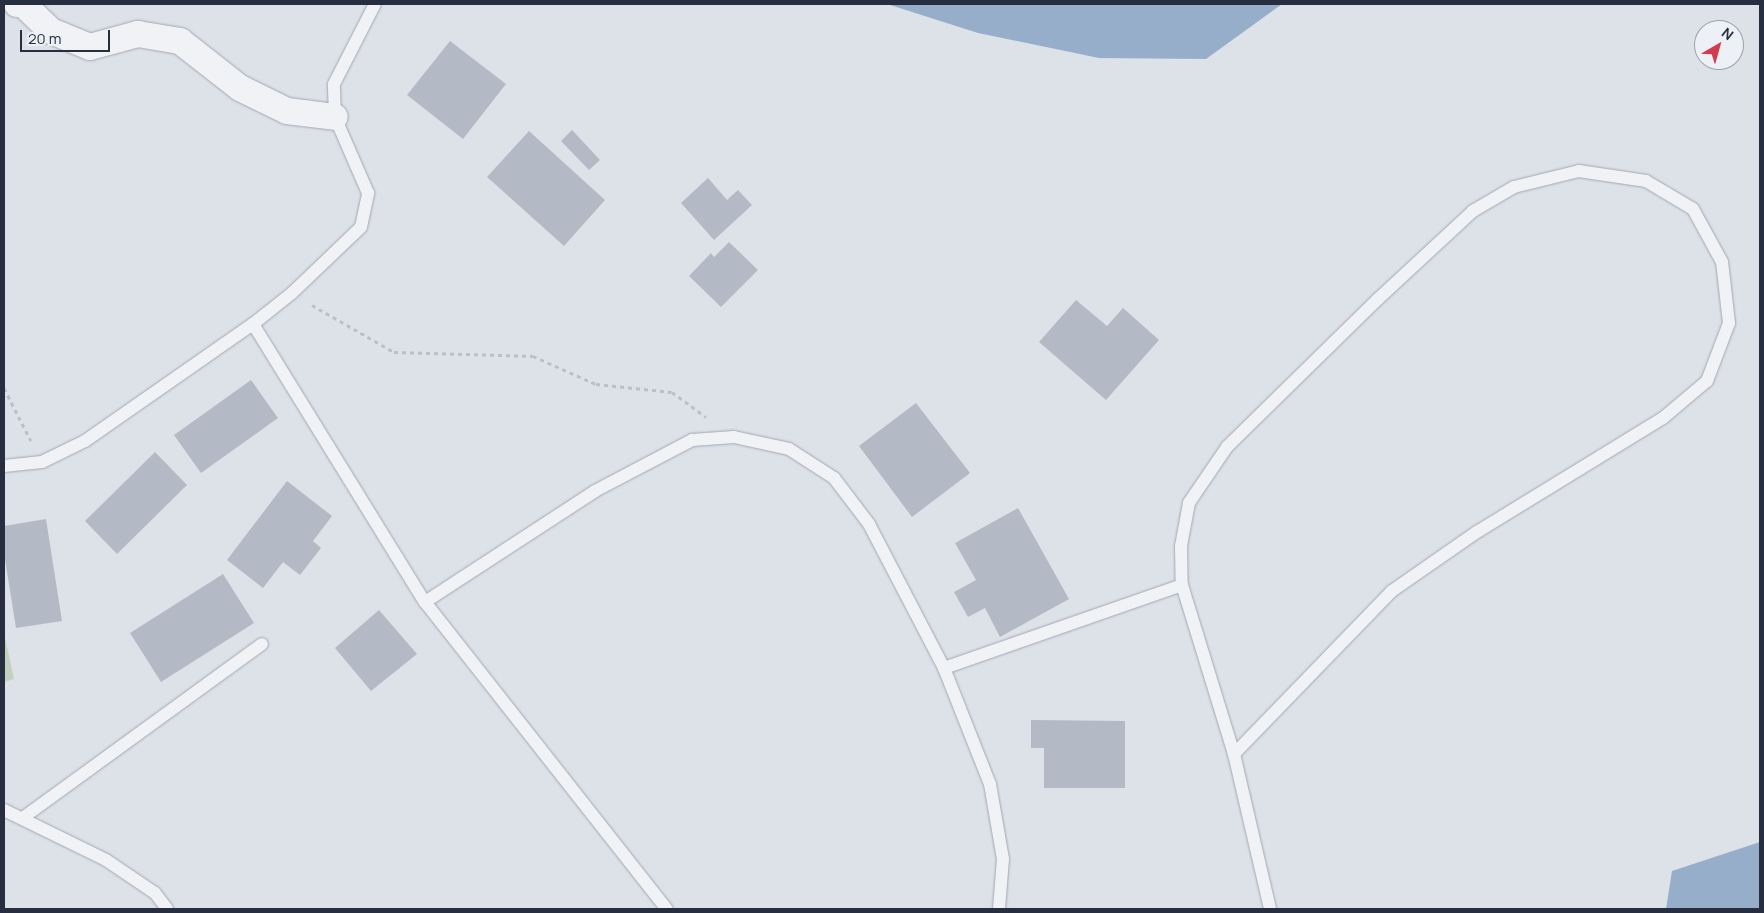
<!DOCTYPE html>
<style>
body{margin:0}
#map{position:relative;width:1764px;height:913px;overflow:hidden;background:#dde1e8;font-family:Manrope,sans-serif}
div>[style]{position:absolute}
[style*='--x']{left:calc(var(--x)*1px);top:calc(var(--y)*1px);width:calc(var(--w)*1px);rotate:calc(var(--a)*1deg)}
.green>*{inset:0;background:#c3d2be}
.water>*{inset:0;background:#96aec9}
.building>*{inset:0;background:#b4bac5}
.path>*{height:3px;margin-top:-1.5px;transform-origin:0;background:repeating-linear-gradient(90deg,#bbbfc6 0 4px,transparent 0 8px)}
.roads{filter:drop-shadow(0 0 1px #a2a8b2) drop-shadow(0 0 1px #a2a8b2)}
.lane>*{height:12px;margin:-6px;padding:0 6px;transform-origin:6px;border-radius:6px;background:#f0f2f6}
.street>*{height:26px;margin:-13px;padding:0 13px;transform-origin:13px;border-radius:13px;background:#f0f2f6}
span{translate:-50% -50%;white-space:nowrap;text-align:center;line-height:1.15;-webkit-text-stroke:5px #edf0f5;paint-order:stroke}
.frame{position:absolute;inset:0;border:5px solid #262e3f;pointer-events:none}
.north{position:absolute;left:1694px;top:20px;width:50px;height:50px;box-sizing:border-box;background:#edf0f5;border:1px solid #9da2ac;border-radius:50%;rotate:38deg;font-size:14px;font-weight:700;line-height:20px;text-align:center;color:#262e3f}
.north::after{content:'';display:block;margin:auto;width:18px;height:22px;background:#d33c4f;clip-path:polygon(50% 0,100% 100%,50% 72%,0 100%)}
.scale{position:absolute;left:20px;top:30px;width:90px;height:22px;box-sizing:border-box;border:2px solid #262e3f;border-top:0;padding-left:6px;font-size:15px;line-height:18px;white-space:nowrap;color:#262e3f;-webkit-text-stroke:4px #edf0f5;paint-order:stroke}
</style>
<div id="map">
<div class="green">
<div style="clip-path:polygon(4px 633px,14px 679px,4px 682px)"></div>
</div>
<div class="water">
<div style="clip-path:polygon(887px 4px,1282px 4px,1206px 59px,1099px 58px,978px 33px)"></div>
<div style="clip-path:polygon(1760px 842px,1760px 909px,1666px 909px,1672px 871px)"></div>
</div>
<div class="building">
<div style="clip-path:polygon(450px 41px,506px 84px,463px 139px,407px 95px)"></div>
<div style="clip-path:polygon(572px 130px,600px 160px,589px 170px,561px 141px)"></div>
<div style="clip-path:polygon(529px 131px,605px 200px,564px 246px,487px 177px)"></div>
<div style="clip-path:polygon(708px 178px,727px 200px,738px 190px,752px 205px,714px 240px,681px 203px)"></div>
<div style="clip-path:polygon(729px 242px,758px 270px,721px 307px,689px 276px,711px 253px,714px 257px)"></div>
<div style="clip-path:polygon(1076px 300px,1107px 326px,1123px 308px,1159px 340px,1106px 400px,1039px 342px)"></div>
<div style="clip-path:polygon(251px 380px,278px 418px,201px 473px,174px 435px)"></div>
<div style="clip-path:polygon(916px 403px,970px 473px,912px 517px,859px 446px)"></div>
<div style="clip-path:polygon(155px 452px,187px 485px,117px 554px,85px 521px)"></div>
<div style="clip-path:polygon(287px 481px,332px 516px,313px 541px,321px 548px,300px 575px,283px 562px,263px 588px,227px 560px)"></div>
<div style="clip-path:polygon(1018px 508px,1069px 599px,1000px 637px,985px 608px,968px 617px,954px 592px,976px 580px,955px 543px)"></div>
<div style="clip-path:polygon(46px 519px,62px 621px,16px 628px,4px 553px,4px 526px)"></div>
<div style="clip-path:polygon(223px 574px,254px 623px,161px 682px,130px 633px)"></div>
<div style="clip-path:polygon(379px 610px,417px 654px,371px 691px,335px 648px)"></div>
<div style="clip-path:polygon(1031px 720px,1125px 721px,1125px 788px,1044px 788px,1044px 748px,1031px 748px)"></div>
</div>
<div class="path">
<div style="--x:312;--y:305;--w:95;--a:29.8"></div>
<div style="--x:394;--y:352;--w:139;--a:1.6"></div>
<div style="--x:533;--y:356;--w:69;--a:24"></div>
<div style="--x:596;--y:384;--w:76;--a:6"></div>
<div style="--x:672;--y:392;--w:42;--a:36.3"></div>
<div style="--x:4;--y:388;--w:59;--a:63"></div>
</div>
<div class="roads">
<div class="lane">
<div style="--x:253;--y:324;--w:327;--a:58.3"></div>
<div style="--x:425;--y:602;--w:391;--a:51.8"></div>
<div style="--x:4;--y:466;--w:38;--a:-6"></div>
<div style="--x:42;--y:462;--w:48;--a:-26"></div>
<div style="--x:85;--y:441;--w:205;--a:-34.9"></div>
<div style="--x:253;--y:324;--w:50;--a:-38.5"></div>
<div style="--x:292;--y:293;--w:95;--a:-43.7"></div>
<div style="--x:361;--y:227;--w:35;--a:-78"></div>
<div style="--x:368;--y:193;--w:83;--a:-113.5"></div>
<div style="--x:335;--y:117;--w:33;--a:-92"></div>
<div style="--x:334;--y:84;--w:90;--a:-62.9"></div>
<div style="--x:425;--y:602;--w:203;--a:-33.1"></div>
<div style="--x:595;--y:491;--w:110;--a:-27.7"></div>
<div style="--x:692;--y:440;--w:42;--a:-4.1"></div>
<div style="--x:734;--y:437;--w:56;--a:12.3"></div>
<div style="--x:789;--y:449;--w:54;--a:32.8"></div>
<div style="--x:834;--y:478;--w:58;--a:52.7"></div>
<div style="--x:869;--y:524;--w:162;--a:62.5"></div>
<div style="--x:944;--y:668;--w:125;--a:68.4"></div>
<div style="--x:990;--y:784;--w:76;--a:80.2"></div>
<div style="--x:1003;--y:859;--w:50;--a:94.6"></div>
<div style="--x:944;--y:668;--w:252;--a:-19.2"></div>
<div style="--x:1234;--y:754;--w:227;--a:-45.9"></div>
<div style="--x:1392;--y:591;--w:103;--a:-34.8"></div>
<div style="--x:1477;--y:532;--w:218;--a:-31.5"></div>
<div style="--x:1663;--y:418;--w:57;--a:-40.1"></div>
<div style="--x:1707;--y:381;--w:62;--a:-69.2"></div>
<div style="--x:1729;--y:323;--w:61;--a:-96.5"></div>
<div style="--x:1722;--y:262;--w:60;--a:-118.7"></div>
<div style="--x:1693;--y:209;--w:55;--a:-149.2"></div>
<div style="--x:1646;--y:181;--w:68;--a:-171.5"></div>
<div style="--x:1579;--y:171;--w:67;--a:166.2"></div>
<div style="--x:1514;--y:187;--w:48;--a:149.7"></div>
<div style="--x:1473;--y:211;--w:128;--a:137.2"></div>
<div style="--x:1379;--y:298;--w:213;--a:135.6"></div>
<div style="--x:1227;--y:447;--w:68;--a:124.2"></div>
<div style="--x:1189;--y:503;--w:44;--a:100.5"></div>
<div style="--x:1181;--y:546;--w:39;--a:89"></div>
<div style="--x:1182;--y:585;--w:177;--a:72.9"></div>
<div style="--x:1234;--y:754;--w:159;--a:76.9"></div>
<div style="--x:4;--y:810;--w:114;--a:26.1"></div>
<div style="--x:106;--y:860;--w:59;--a:34"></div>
<div style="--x:155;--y:893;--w:20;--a:53"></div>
<div style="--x:24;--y:817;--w:294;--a:-36"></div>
</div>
<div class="street">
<div style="--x:17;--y:4;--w:6;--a:0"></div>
<div style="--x:23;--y:4;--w:39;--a:44"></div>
<div style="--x:51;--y:31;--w:42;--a:22.3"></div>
<div style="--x:90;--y:47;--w:50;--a:-15.2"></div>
<div style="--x:138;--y:34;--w:43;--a:9.5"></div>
<div style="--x:180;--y:41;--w:76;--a:38.1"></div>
<div style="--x:240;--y:88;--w:52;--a:26.1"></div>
<div style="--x:287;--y:111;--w:48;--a:7.1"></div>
</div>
</div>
<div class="frame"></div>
<div class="north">N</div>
<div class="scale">20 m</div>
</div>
